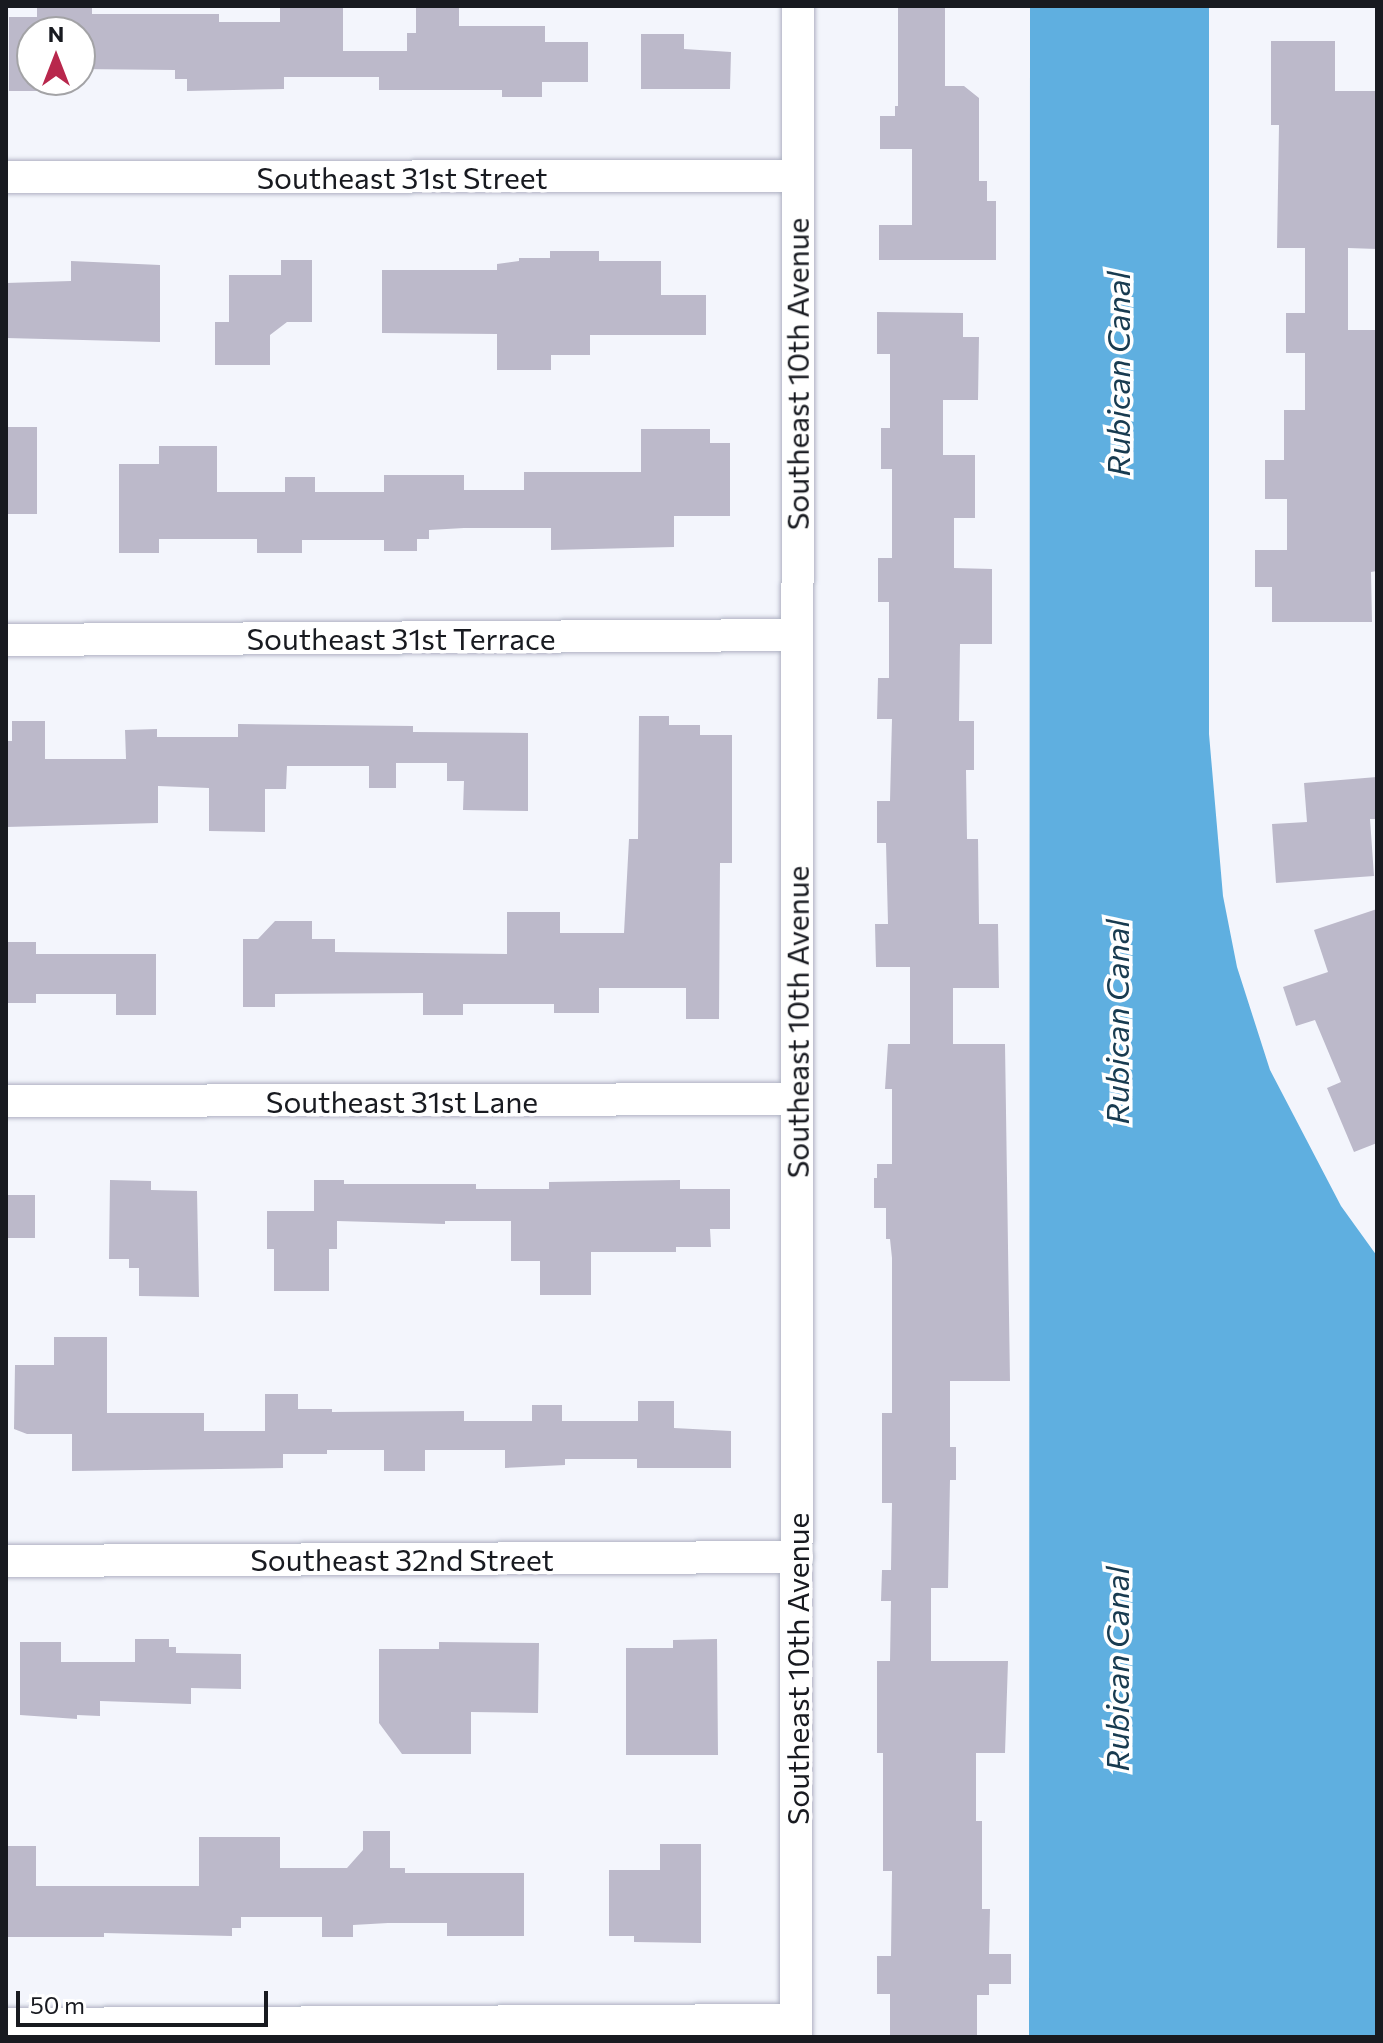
<!DOCTYPE html>
<style>
body{margin:0}
#map{position:relative;width:1383px;height:2043px;overflow:hidden;background:#f3f5fc;font-family:Commissioner,sans-serif}
div>[style]{position:absolute}
[style*='--x']{left:calc(var(--x)*1px);top:calc(var(--y)*1px);width:calc(var(--w)*1px);rotate:calc(var(--a)*1deg)}
.water>*{inset:0;background:#5fafe0}
.building>*{inset:0;background:#bcb9ca}
.roads{filter:drop-shadow(0 0 2px #aeb1c2) drop-shadow(0 0 2px #aeb1c2)}
.street>*{height:32px;margin:-16px;padding:0 16px;transform-origin:16px;border-radius:16px;background:#fff}
span{translate:-50% -50%;white-space:nowrap;text-align:center;line-height:1.15;-webkit-text-stroke:7px #fff;paint-order:stroke}
.street-label{font-size:30px;color:#181a20}
.water-label{font-size:32px;color:#183b50;font-style:italic}
.frame{position:absolute;inset:0;border:8px solid #181a20;pointer-events:none}
.north{position:absolute;left:16px;top:16px;width:80px;height:80px;box-sizing:border-box;background:#fff;border:2px solid #a3a3a6;border-radius:50%;rotate:0deg;font-size:22px;font-weight:700;line-height:32px;text-align:center;color:#181a20}
.north::after{content:'';display:block;margin:auto;width:28px;height:36px;background:#b8274c;clip-path:polygon(50% 0,100% 100%,50% 72%,0 100%)}
.scale{position:absolute;left:16px;top:1991px;width:252px;height:36px;box-sizing:border-box;border:4px solid #181a20;border-top:0;padding-left:10px;font-size:24px;line-height:28px;white-space:nowrap;color:#181a20;-webkit-text-stroke:6px #fff;paint-order:stroke}
</style>
<div id="map">
<div class="water">
<div style="clip-path:polygon(1030px 6px,1209px 6px,1209px 734px,1223px 896px,1237px 967px,1270px 1070px,1341px 1206px,1377px 1256px,1377px 2037px,1029px 2037px)"></div>
</div>
<div class="building">
<div style="clip-path:polygon(37px 6px,92px 6px,92px 14px,219px 14px,219px 22px,280px 22px,280px 6px,343px 6px,343px 51px,407px 51px,407px 33px,416px 33px,416px 6px,459px 6px,459px 26px,545px 26px,545px 42px,588px 42px,588px 82px,542px 82px,542px 97px,502px 97px,502px 90px,379px 90px,379px 77px,284px 77px,284px 89px,187px 91px,187px 79px,175px 79px,175px 70px,80px 69px,80px 32px,32px 32px,32px 80px,42px 80px,42px 91px,9px 91px,9px 17px,37px 17px)"></div>
<div style="clip-path:polygon(898px 6px,945px 6px,945px 86px,964px 86px,979px 98px,979px 181px,987px 181px,987px 201px,996px 201px,996px 260px,879px 260px,879px 225px,912px 225px,912px 149px,880px 149px,880px 116px,895px 116px,895px 106px,898px 106px)"></div>
<div style="clip-path:polygon(641px 34px,684px 34px,684px 49px,731px 52px,730px 89px,641px 89px)"></div>
<div style="clip-path:polygon(1271px 41px,1335px 41px,1335px 91px,1377px 91px,1377px 249px,1348px 248px,1348px 330px,1377px 330px,1377px 571px,1371px 572px,1372px 622px,1272px 622px,1272px 587px,1255px 587px,1255px 550px,1287px 550px,1287px 499px,1265px 499px,1265px 460px,1284px 460px,1284px 410px,1305px 410px,1305px 353px,1286px 353px,1286px 313px,1305px 313px,1305px 248px,1277px 248px,1279px 125px,1271px 125px)"></div>
<div style="clip-path:polygon(550px 251px,599px 251px,599px 261px,661px 261px,661px 295px,706px 295px,706px 335px,590px 335px,590px 355px,551px 355px,551px 370px,497px 370px,497px 334px,382px 333px,382px 270px,497px 270px,497px 264px,519px 261px,519px 258px,550px 258px)"></div>
<div style="clip-path:polygon(281px 260px,312px 260px,312px 322px,287px 322px,270px 335px,270px 365px,215px 365px,215px 322px,229px 322px,229px 275px,281px 275px)"></div>
<div style="clip-path:polygon(71px 261px,160px 265px,160px 342px,6px 338px,6px 283px,71px 281px)"></div>
<div style="clip-path:polygon(877px 312px,963px 313px,963px 337px,979px 337px,978px 400px,943px 400px,943px 455px,975px 455px,975px 518px,954px 518px,954px 568px,992px 569px,992px 644px,960px 644px,959px 721px,974px 721px,974px 770px,966px 770px,967px 839px,978px 839px,979px 924px,998px 924px,999px 988px,953px 988px,953px 1044px,1005px 1044px,1010px 1381px,950px 1381px,950px 1447px,956px 1447px,956px 1480px,950px 1480px,948px 1588px,931px 1588px,931px 1661px,1008px 1661px,1005px 1753px,976px 1753px,976px 1821px,982px 1821px,982px 1909px,990px 1909px,989px 1954px,1011px 1954px,1011px 1984px,989px 1984px,989px 1995px,977px 1995px,977px 2037px,890px 2037px,890px 1994px,877px 1994px,877px 1956px,891px 1956px,892px 1871px,883px 1871px,883px 1753px,877px 1753px,877px 1661px,890px 1661px,891px 1601px,881px 1601px,882px 1570px,891px 1570px,892px 1503px,882px 1503px,882px 1413px,892px 1413px,892px 1258px,890px 1239px,886px 1239px,886px 1208px,874px 1208px,874px 1178px,877px 1178px,877px 1164px,892px 1164px,892px 1089px,885px 1089px,888px 1044px,910px 1044px,910px 967px,876px 967px,875px 924px,888px 924px,886px 843px,877px 843px,877px 801px,890px 801px,892px 719px,877px 719px,878px 678px,889px 678px,889px 602px,878px 602px,878px 558px,892px 558px,892px 469px,881px 469px,881px 428px,890px 428px,890px 354px,877px 354px)"></div>
<div style="clip-path:polygon(6px 427px,37px 427px,37px 514px,6px 514px)"></div>
<div style="clip-path:polygon(641px 429px,710px 429px,710px 443px,730px 443px,730px 516px,674px 516px,674px 547px,551px 550px,551px 528px,464px 528px,429px 530px,429px 539px,417px 539px,417px 551px,384px 551px,384px 540px,302px 540px,302px 553px,257px 553px,257px 539px,159px 539px,159px 553px,119px 553px,119px 464px,159px 464px,159px 446px,217px 446px,217px 492px,285px 492px,285px 477px,315px 477px,315px 492px,384px 492px,384px 475px,464px 475px,464px 490px,524px 490px,524px 472px,641px 472px)"></div>
<div style="clip-path:polygon(639px 716px,669px 716px,669px 725px,700px 725px,700px 735px,732px 735px,732px 863px,720px 863px,719px 1019px,686px 1019px,686px 988px,599px 988px,599px 1013px,554px 1013px,554px 1004px,463px 1004px,463px 1015px,423px 1015px,423px 993px,275px 994px,275px 1007px,243px 1007px,243px 939px,258px 939px,275px 921px,312px 921px,312px 939px,335px 939px,335px 952px,507px 954px,507px 912px,560px 912px,560px 933px,624px 933px,629px 839px,638px 839px)"></div>
<div style="clip-path:polygon(12px 721px,45px 721px,45px 759px,126px 759px,125px 730px,157px 729px,157px 737px,238px 737px,238px 724px,413px 726px,413px 732px,528px 733px,528px 811px,463px 810px,464px 781px,447px 781px,447px 763px,396px 763px,396px 788px,369px 788px,369px 766px,287px 766px,286px 789px,265px 789px,265px 832px,209px 831px,209px 788px,158px 786px,158px 823px,6px 827px,6px 741px,12px 741px)"></div>
<div style="clip-path:polygon(1377px 777px,1377px 819px,1370px 819px,1374px 876px,1276px 883px,1272px 824px,1307px 822px,1304px 783px)"></div>
<div style="clip-path:polygon(1377px 909px,1377px 1143px,1354px 1152px,1327px 1088px,1341px 1082px,1315px 1020px,1296px 1026px,1283px 987px,1328px 972px,1314px 930px)"></div>
<div style="clip-path:polygon(7px 942px,36px 942px,36px 954px,156px 954px,156px 1015px,116px 1015px,116px 994px,36px 994px,36px 1003px,6px 1003px)"></div>
<div style="clip-path:polygon(110px 1180px,151px 1181px,151px 1190px,197px 1191px,199px 1297px,139px 1296px,139px 1268px,129px 1268px,129px 1259px,109px 1259px)"></div>
<div style="clip-path:polygon(314px 1180px,344px 1180px,344px 1184px,476px 1184px,476px 1189px,549px 1189px,549px 1182px,680px 1180px,680px 1189px,730px 1189px,730px 1229px,710px 1229px,711px 1247px,676px 1247px,676px 1252px,591px 1252px,591px 1295px,540px 1295px,540px 1261px,511px 1261px,511px 1221px,445px 1221px,445px 1224px,337px 1221px,337px 1249px,329px 1249px,329px 1291px,274px 1291px,274px 1249px,267px 1249px,267px 1211px,314px 1211px)"></div>
<div style="clip-path:polygon(6px 1195px,35px 1195px,35px 1238px,6px 1238px)"></div>
<div style="clip-path:polygon(54px 1337px,107px 1337px,107px 1413px,204px 1413px,204px 1431px,265px 1431px,265px 1394px,298px 1394px,298px 1409px,332px 1409px,332px 1412px,464px 1411px,464px 1421px,532px 1421px,532px 1405px,562px 1405px,562px 1421px,638px 1421px,638px 1401px,674px 1401px,674px 1428px,731px 1431px,731px 1468px,637px 1468px,637px 1459px,565px 1459px,565px 1465px,505px 1468px,505px 1450px,425px 1450px,425px 1471px,384px 1471px,384px 1450px,327px 1450px,327px 1454px,283px 1454px,283px 1468px,72px 1471px,72px 1434px,27px 1434px,14px 1429px,15px 1365px,54px 1365px)"></div>
<div style="clip-path:polygon(135px 1639px,169px 1639px,169px 1647px,176px 1647px,176px 1653px,241px 1654px,241px 1689px,191px 1688px,191px 1704px,100px 1701px,100px 1716px,77px 1715px,77px 1719px,20px 1715px,20px 1642px,61px 1642px,61px 1662px,135px 1662px)"></div>
<div style="clip-path:polygon(717px 1639px,718px 1755px,626px 1755px,626px 1648px,673px 1648px,673px 1640px)"></div>
<div style="clip-path:polygon(439px 1642px,539px 1643px,538px 1713px,471px 1712px,471px 1754px,402px 1754px,379px 1723px,379px 1649px,439px 1649px)"></div>
<div style="clip-path:polygon(363px 1831px,390px 1831px,390px 1868px,405px 1868px,405px 1873px,524px 1873px,524px 1936px,447px 1936px,447px 1923px,388px 1923px,353px 1925px,353px 1937px,322px 1937px,322px 1917px,241px 1917px,241px 1928px,232px 1928px,232px 1936px,104px 1933px,104px 1937px,6px 1937px,6px 1846px,36px 1846px,36px 1886px,199px 1886px,199px 1837px,280px 1837px,280px 1868px,347px 1868px,363px 1850px)"></div>
<div style="clip-path:polygon(660px 1844px,701px 1844px,701px 1943px,634px 1942px,634px 1936px,609px 1936px,609px 1870px,660px 1870px)"></div>
</div>
<div class="roads">
<div class="street">
<div style="--x:6;--y:177;--w:791;--a:-0.07"></div>
<div style="--x:6;--y:640;--w:791;--a:-0.36"></div>
<div style="--x:6;--y:1101;--w:791;--a:-0.14"></div>
<div style="--x:6;--y:1561;--w:791;--a:-0.29"></div>
<div style="--x:6;--y:2024;--w:790;--a:-0.29"></div>
<div style="--x:796;--y:2037;--w:2031;--a:-89.94"></div>
</div>
</div>
<div class="street-label">
<span style="left:402px;top:177px">Southeast 31st Street</span>
<span style="left:797px;top:374px;rotate:-90deg">Southeast 10th Avenue</span>
<span style="left:401px;top:638px">Southeast 31st Terrace</span>
<span style="left:797px;top:1022px;rotate:-90deg">Southeast 10th Avenue</span>
<span style="left:402px;top:1101px">Southeast 31st Lane</span>
<span style="left:402px;top:1559px">Southeast 32nd Street</span>
<span style="left:797px;top:1669px;rotate:-90deg">Southeast 10th Avenue</span>
</div>
<div class="water-label">
<span style="left:1117px;top:374px;rotate:-90deg">Rubican Canal</span>
<span style="left:1116px;top:1022px;rotate:-90deg">Rubican Canal</span>
<span style="left:1116px;top:1669px;rotate:-90deg">Rubican Canal</span>
</div>
<div class="frame"></div>
<div class="north">N</div>
<div class="scale">50 m</div>
</div>
